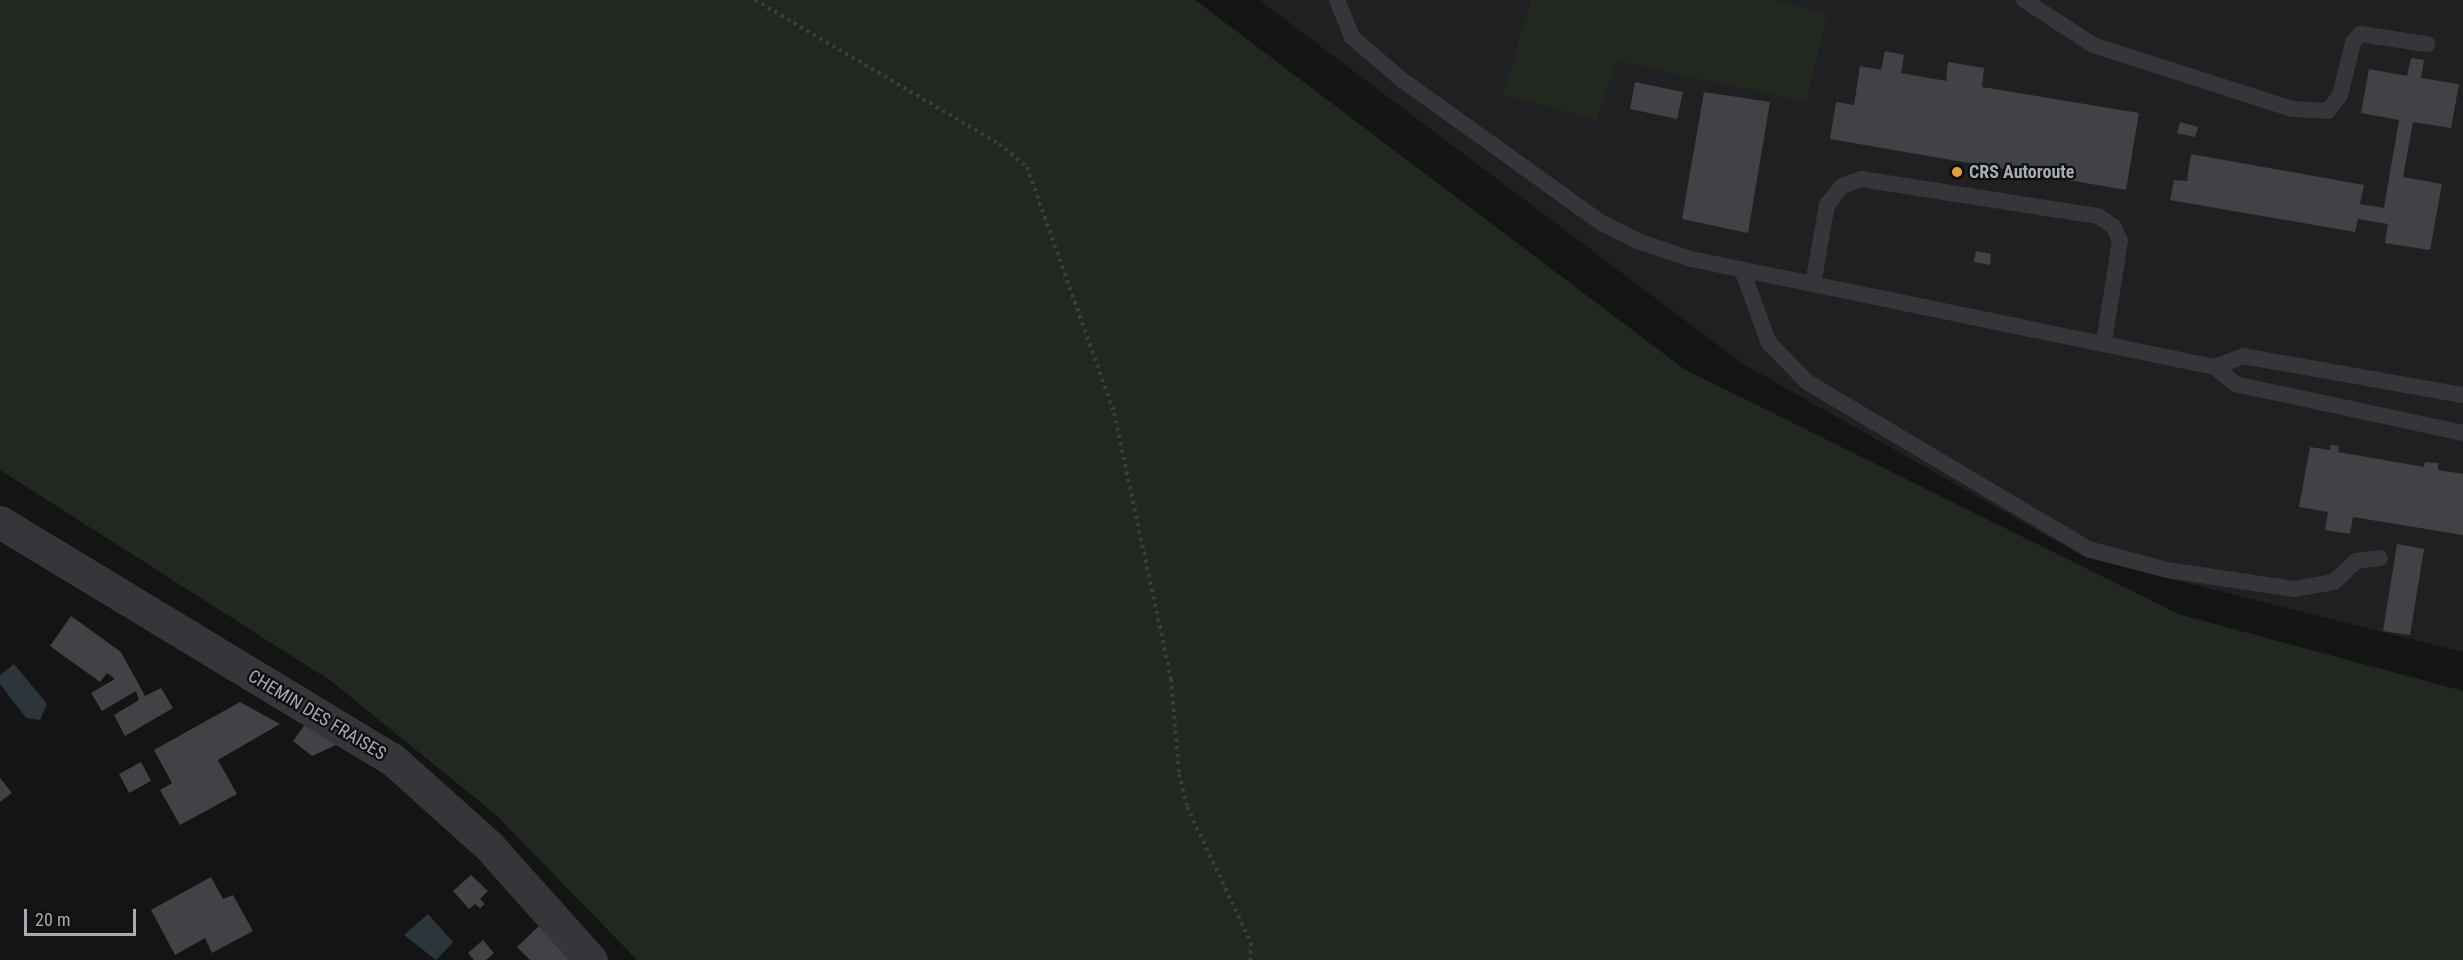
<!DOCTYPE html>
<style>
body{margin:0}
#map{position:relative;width:2463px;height:960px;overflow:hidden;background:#141415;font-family:"Roboto Condensed",sans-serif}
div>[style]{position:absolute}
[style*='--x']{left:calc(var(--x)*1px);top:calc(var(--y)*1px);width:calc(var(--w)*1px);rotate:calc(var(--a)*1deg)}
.built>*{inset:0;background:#202022}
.green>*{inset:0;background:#202820}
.water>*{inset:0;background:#2c353a}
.building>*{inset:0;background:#404245}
.path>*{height:4px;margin-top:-2px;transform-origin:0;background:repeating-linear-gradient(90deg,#3b3d41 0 3px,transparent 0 7.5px)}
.service>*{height:16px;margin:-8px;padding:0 8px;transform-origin:8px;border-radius:8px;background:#35363a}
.minor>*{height:33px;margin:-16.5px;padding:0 16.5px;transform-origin:16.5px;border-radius:16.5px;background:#35363a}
.dots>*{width:16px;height:16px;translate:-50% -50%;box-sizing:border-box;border:3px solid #0f0f10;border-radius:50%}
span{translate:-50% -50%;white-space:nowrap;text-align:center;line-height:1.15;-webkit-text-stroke:4.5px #0f0f10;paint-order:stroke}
.poi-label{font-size:18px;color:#a6acb5;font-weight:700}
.left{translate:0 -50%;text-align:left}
.street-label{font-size:18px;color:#a6acb5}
.scale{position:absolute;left:24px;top:909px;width:112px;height:27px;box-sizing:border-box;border:3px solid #a6acb5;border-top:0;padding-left:8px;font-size:18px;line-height:21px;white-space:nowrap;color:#a6acb5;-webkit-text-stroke:4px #0f0f10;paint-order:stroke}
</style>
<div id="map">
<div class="built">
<div style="clip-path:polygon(1259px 0,2463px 0,2463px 652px,2084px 557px,1743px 364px)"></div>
</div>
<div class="green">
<div style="clip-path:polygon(0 0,1195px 0,1684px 369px,2178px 614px,2463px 691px,2463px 960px,637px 960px,495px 814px,331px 681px,0 470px)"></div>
<div style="clip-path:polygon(1531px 0,1772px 0,1827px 14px,1806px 102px,1617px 61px,1597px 120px,1503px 95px)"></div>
</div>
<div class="water">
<div style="clip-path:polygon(14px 664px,47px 704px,40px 720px,26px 718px,0 684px,0 675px)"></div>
<div style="clip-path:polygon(428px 914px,453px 942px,436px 960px,404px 935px)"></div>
</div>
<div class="building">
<div style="clip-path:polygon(1885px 51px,1904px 55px,1901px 73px,1946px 81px,1948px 62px,1984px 68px,1982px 87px,2139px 113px,2126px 190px,1830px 139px,1836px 102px,1854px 105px,1860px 66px,1881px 70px)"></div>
<div style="clip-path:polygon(2411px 58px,2424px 60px,2421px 78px,2459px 84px,2451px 128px,2413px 122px,2403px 177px,2442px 184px,2430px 250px,2385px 243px,2388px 224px,2358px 219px,2355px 232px,2170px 200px,2174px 180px,2187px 181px,2191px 154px,2364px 185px,2360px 204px,2384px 208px,2399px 120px,2361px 113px,2369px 69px,2407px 76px)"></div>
<div style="clip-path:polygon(1635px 82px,1683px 92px,1677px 119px,1630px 109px)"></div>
<div style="clip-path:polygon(1704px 92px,1770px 102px,1748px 233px,1682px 219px)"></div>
<div style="clip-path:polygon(2180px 122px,2198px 127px,2195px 137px,2177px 133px)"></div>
<div style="clip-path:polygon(1976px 251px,1991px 254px,1990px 265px,1974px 262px)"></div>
<div style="clip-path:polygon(2331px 445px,2339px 446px,2338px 452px,2424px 467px,2425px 462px,2438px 463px,2438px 470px,2463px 474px,2463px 535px,2353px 517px,2350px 534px,2325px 530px,2328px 512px,2299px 507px,2310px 447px,2330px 450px)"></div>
<div style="clip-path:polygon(2397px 544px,2424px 549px,2410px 635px,2383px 631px)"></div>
<div style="clip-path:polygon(71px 616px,121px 652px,145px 696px,161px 688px,173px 708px,125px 736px,114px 715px,139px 700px,136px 691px,102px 711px,91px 693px,115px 679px,107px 673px,100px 682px,50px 646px)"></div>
<div style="clip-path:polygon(240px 702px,280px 724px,218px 760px,237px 794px,180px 825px,160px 790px,172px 783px,154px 750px)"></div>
<div style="clip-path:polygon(309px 719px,336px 738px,336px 745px,312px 756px,293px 741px)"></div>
<div style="clip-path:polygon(141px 762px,151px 781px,129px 793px,119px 774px)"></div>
<div style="clip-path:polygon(0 778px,12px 793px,0 802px)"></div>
<div style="clip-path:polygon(471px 875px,488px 891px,480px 899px,485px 904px,480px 908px,475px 904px,469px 909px,453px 891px)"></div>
<div style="clip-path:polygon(211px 877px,223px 899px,233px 895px,253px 931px,212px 953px,205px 938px,175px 955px,151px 910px)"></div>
<div style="clip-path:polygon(541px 924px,575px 960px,530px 960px,517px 947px)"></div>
<div style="clip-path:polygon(483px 940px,494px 953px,486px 960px,474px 960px,468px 953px)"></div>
</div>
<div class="path">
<div style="--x:755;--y:0;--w:283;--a:30.5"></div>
<div style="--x:999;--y:144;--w:36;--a:39"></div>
<div style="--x:1027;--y:167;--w:261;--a:70.5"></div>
<div style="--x:1114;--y:413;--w:272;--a:77.9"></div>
<div style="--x:1171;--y:679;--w:95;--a:85.2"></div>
<div style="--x:1179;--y:774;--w:34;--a:76"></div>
<div style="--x:1187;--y:807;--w:150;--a:64.8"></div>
<div style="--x:1251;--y:943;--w:17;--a:93"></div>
</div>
<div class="service">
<div style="--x:1337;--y:0;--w:40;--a:68"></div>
<div style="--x:1352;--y:37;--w:66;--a:40.7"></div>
<div style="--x:1402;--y:80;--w:246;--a:35.6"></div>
<div style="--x:1602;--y:223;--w:40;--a:26.6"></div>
<div style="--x:1638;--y:241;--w:56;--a:18.8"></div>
<div style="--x:1691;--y:259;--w:535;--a:11.65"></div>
<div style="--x:2215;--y:367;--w:26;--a:40"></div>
<div style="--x:2235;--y:384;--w:233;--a:12.1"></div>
<div style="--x:2024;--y:0;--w:82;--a:33.1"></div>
<div style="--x:2093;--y:45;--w:209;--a:17.8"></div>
<div style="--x:2292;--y:109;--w:36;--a:3"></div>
<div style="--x:2328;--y:111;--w:20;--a:-53"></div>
<div style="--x:2340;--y:95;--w:54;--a:-76"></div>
<div style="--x:2353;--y:43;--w:11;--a:-52"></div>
<div style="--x:2360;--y:34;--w:68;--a:8.5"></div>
<div style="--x:1742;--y:270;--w:78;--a:69.7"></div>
<div style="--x:1769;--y:343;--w:54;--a:45.7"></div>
<div style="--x:1807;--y:382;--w:327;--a:30.7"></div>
<div style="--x:2088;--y:549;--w:82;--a:14.9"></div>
<div style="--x:2167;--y:570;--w:128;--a:8.5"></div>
<div style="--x:2294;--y:589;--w:41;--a:-9.9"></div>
<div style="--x:2334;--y:582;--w:30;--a:-44"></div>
<div style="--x:2356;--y:561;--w:24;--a:-7"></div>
<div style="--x:1813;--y:284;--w:80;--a:-80"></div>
<div style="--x:1827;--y:205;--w:24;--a:-52"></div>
<div style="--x:1842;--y:186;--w:20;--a:-20"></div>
<div style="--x:1861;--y:179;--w:240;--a:8.9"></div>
<div style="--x:2098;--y:216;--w:19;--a:35"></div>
<div style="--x:2114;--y:227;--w:15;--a:67"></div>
<div style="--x:2120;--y:241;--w:102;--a:99"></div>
<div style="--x:2215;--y:367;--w:30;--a:-21"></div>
<div style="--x:2243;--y:356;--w:223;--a:10.1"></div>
</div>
<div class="minor">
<div style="--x:0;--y:522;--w:458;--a:31.2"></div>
<div style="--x:392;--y:759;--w:130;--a:41.9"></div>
<div style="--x:489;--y:846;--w:153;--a:48.2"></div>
</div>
<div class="dots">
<div style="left:1957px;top:172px;background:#e99d38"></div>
</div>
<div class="poi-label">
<span class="left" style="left:1969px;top:172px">CRS Autoroute</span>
</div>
<div class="street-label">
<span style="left:317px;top:715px;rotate:31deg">CHEMIN DES FRAISES</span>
</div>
<div class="scale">20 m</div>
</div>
